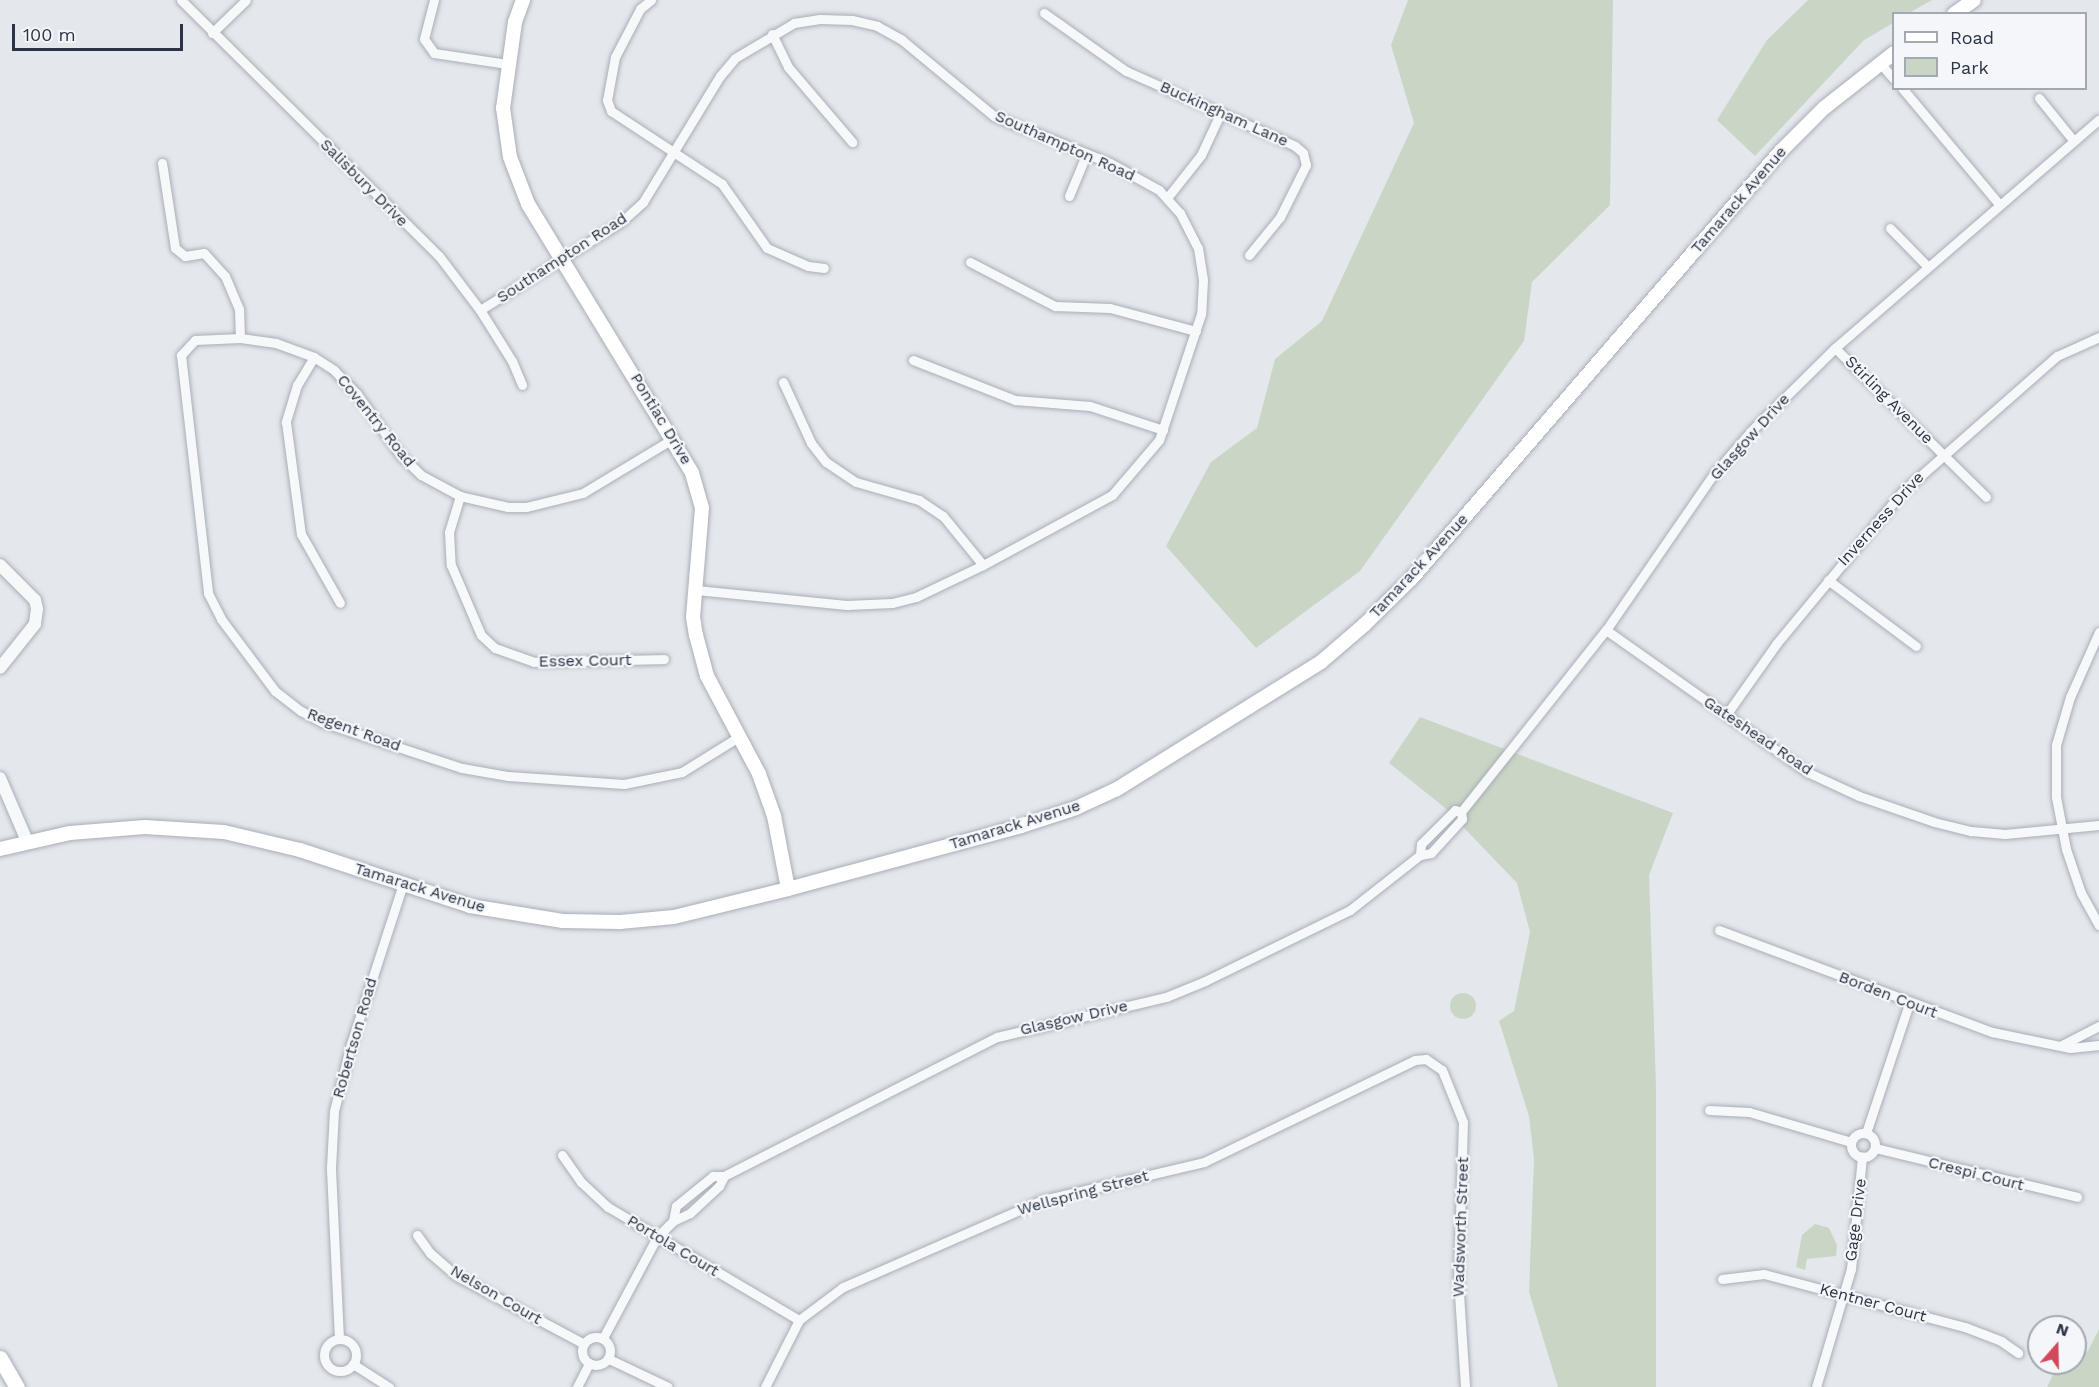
<!DOCTYPE html>
<style>
body{margin:0}
#map{position:relative;width:2099px;height:1387px;overflow:hidden;background:#e4e7ec;font-family:"Work Sans",sans-serif}
div>[style]{position:absolute}
[style*='--x']{left:calc(var(--x)*1px);top:calc(var(--y)*1px);width:calc(var(--w)*1px);rotate:calc(var(--a)*1deg)}
.green>*{inset:0;background:#c9d6c5}
.round{border-radius:50%}
.roads{filter:drop-shadow(0 0 2px #a9aeb7) drop-shadow(0 0 2px #a9aeb7)}
.minor>*{height:9px;margin:-4.5px;padding:0 4.5px;transform-origin:4.5px;border-radius:4.5px;background:#f7f8fa}
.minor>.ring{margin:-4.5px;padding:0;box-sizing:content-box;background:none;border:9px solid #f7f8fa;border-radius:50%}
.tertiary>*{height:12px;margin:-6px;padding:0 6px;transform-origin:6px;border-radius:6px;background:#f7f8fa}
.secondary>*{height:14px;margin:-7px;padding:0 7px;transform-origin:7px;border-radius:7px;background:#fff}
.primary>*{height:15px;margin:-7.5px;padding:0 7.5px;transform-origin:7.5px;border-radius:7.5px;background:#fff}
span{translate:-50% -50%;white-space:nowrap;text-align:center;line-height:1.15;-webkit-text-stroke:4.5px #f4f6f9;paint-order:stroke}
.street-label{font-size:16px;color:#2b3445}
.legend{position:absolute;left:1892px;top:12px;width:195px;height:78px;box-sizing:border-box;background:#f4f6f9;border:2px solid #a4a8b1;margin:0;padding:8px 10px;list-style:none;font-size:18px;color:#2b3445}
.legend li{display:flex;align-items:center;gap:12px;height:30px}
.legend b{width:30px;border:2px solid #a4a8b1}
.north{position:absolute;left:2027px;top:1315px;width:60px;height:60px;box-sizing:border-box;background:#f4f6f9;border:2px solid #a4a8b1;border-radius:50%;rotate:20deg;font-size:16px;font-weight:700;line-height:24px;text-align:center;color:#2b3445}
.north::after{content:'';display:block;margin:auto;width:21px;height:27px;background:#d1495b;clip-path:polygon(50% 0,100% 100%,50% 72%,0 100%)}
.scale{position:absolute;left:12px;top:24px;width:171px;height:27px;box-sizing:border-box;border:3px solid #2b3445;border-top:0;padding-left:8px;font-size:18px;line-height:21px;white-space:nowrap;color:#2b3445;-webkit-text-stroke:4px #f4f6f9;paint-order:stroke}
</style>
<div id="map">
<div class="green">
<div style="clip-path:polygon(1408px 0,1613px 0,1610px 205px,1532px 282px,1524px 341px,1360px 571px,1256px 648px,1166px 546px,1211px 462px,1257px 428px,1275px 359px,1322px 321px,1414px 123px,1391px 45px)"></div>
<div style="clip-path:polygon(1808px 0,1932px 0,1909px 13px,1894px 14px,1893px 23px,1864px 40px,1755px 156px,1717px 120px,1767px 40px)"></div>
<div style="clip-path:polygon(1420px 717px,1673px 813px,1649px 875px,1656px 1087px,1656px 1387px,1558px 1387px,1529px 1292px,1534px 1159px,1529px 1116px,1499px 1021px,1514px 1011px,1530px 932px,1517px 883px,1444px 807px,1389px 763px)"></div>
<div class="round" style="left:1450px;top:993px;width:26px;height:26px"></div>
<div style="clip-path:polygon(1815px 1224px,1829px 1228px,1837px 1245px,1836px 1256px,1807px 1259px,1805px 1270px,1796px 1267px,1802px 1235px)"></div>
<div style="clip-path:polygon(2099px 1329px,2099px 1387px,2047px 1387px,2056px 1369px,2075px 1363px,2075px 1358px,2088px 1351px)"></div>
</div>
<div class="roads">
<div class="minor">
<div style="--x:181;--y:0;--w:363;--a:44.8"></div>
<div style="--x:439;--y:256;--w:68;--a:52.8"></div>
<div style="--x:480;--y:310;--w:60;--a:57.9"></div>
<div style="--x:512;--y:361;--w:26;--a:67"></div>
<div style="--x:434;--y:0;--w:40;--a:104.4"></div>
<div style="--x:424;--y:39;--w:17;--a:54"></div>
<div style="--x:434;--y:53;--w:74;--a:8.6"></div>
<div style="--x:651;--y:0;--w:14;--a:141"></div>
<div style="--x:640;--y:9;--w:54;--a:117.5"></div>
<div style="--x:615;--y:57;--w:44;--a:100.5"></div>
<div style="--x:607;--y:100;--w:12;--a:70"></div>
<div style="--x:611;--y:111;--w:133;--a:33.3"></div>
<div style="--x:722;--y:184;--w:78;--a:54.9"></div>
<div style="--x:767;--y:248;--w:45;--a:23.7"></div>
<div style="--x:808;--y:266;--w:16;--a:7"></div>
<div style="--x:1044;--y:13;--w:100;--a:35.3"></div>
<div style="--x:1126;--y:71;--w:185;--a:23.9"></div>
<div style="--x:1295;--y:146;--w:11;--a:41"></div>
<div style="--x:1303;--y:153;--w:12;--a:76"></div>
<div style="--x:1306;--y:165;--w:58;--a:116.6"></div>
<div style="--x:1280;--y:217;--w:49;--a:129.2"></div>
<div style="--x:212;--y:33;--w:47;--a:-44.1"></div>
<div style="--x:772;--y:34;--w:37;--a:64"></div>
<div style="--x:788;--y:67;--w:99;--a:49.5"></div>
<div style="--x:1879;--y:62;--w:23;--a:49"></div>
<div style="--x:1902;--y:88;--w:150;--a:50.1"></div>
<div style="--x:2039;--y:98;--w:54;--a:51"></div>
<div style="--x:162;--y:163;--w:86;--a:81.3"></div>
<div style="--x:175;--y:248;--w:13;--a:39"></div>
<div style="--x:185;--y:256;--w:19;--a:-9"></div>
<div style="--x:204;--y:253;--w:31;--a:48"></div>
<div style="--x:225;--y:276;--w:36;--a:67"></div>
<div style="--x:239;--y:309;--w:29;--a:88"></div>
<div style="--x:1069;--y:196;--w:44;--a:-67.5"></div>
<div style="--x:1167;--y:198;--w:55;--a:-51.7"></div>
<div style="--x:1201;--y:155;--w:47;--a:-65.1"></div>
<div style="--x:1890;--y:228;--w:53;--a:45.8"></div>
<div style="--x:970;--y:262;--w:96;--a:27.4"></div>
<div style="--x:1055;--y:306;--w:55;--a:2.1"></div>
<div style="--x:1110;--y:308;--w:89;--a:15"></div>
<div style="--x:480;--y:310;--w:166;--a:-32"></div>
<div style="--x:621;--y:222;--w:30;--a:-42"></div>
<div style="--x:643;--y:202;--w:148;--a:-58.6"></div>
<div style="--x:720;--y:76;--w:23;--a:-50"></div>
<div style="--x:735;--y:58;--w:69;--a:-30.7"></div>
<div style="--x:794;--y:23;--w:26;--a:-9"></div>
<div style="--x:820;--y:19;--w:32;--a:2"></div>
<div style="--x:852;--y:20;--w:26;--a:13"></div>
<div style="--x:877;--y:26;--w:29;--a:29"></div>
<div style="--x:902;--y:40;--w:119;--a:39.6"></div>
<div style="--x:994;--y:116;--w:125;--a:22.1"></div>
<div style="--x:1110;--y:163;--w:56;--a:28.9"></div>
<div style="--x:1159;--y:190;--w:31;--a:48"></div>
<div style="--x:1180;--y:213;--w:39;--a:63"></div>
<div style="--x:1198;--y:248;--w:32;--a:81"></div>
<div style="--x:1203;--y:280;--w:34;--a:93"></div>
<div style="--x:1201;--y:314;--w:133;--a:108.4"></div>
<div style="--x:1159;--y:440;--w:72;--a:130.5"></div>
<div style="--x:1112;--y:495;--w:147;--a:151.5"></div>
<div style="--x:983;--y:565;--w:74;--a:154.5"></div>
<div style="--x:916;--y:597;--w:25;--a:166"></div>
<div style="--x:892;--y:603;--w:45;--a:177.5"></div>
<div style="--x:847;--y:605;--w:152;--a:-174.3"></div>
<div style="--x:1835;--y:348;--w:212;--a:44.6"></div>
<div style="--x:314;--y:357;--w:33;--a:121"></div>
<div style="--x:297;--y:385;--w:39;--a:107"></div>
<div style="--x:286;--y:422;--w:113;--a:82.4"></div>
<div style="--x:301;--y:534;--w:79;--a:60.5"></div>
<div style="--x:913;--y:360;--w:110;--a:21.4"></div>
<div style="--x:1015;--y:400;--w:75;--a:4.6"></div>
<div style="--x:1090;--y:406;--w:77;--a:18.2"></div>
<div style="--x:783;--y:382;--w:67;--a:65.3"></div>
<div style="--x:811;--y:443;--w:24;--a:52"></div>
<div style="--x:826;--y:462;--w:36;--a:34"></div>
<div style="--x:856;--y:482;--w:66;--a:15.9"></div>
<div style="--x:919;--y:500;--w:29;--a:34"></div>
<div style="--x:943;--y:516;--w:63;--a:50.8"></div>
<div style="--x:674;--y:438;--w:106;--a:148.9"></div>
<div style="--x:583;--y:493;--w:59;--a:166.2"></div>
<div style="--x:526;--y:507;--w:18;--a:180"></div>
<div style="--x:508;--y:507;--w:49;--a:-167.1"></div>
<div style="--x:460;--y:496;--w:44;--a:-151.7"></div>
<div style="--x:421;--y:475;--w:28;--a:-136"></div>
<div style="--x:401;--y:456;--w:76;--a:-125.4"></div>
<div style="--x:357;--y:394;--w:33;--a:-134"></div>
<div style="--x:334;--y:370;--w:24;--a:-147"></div>
<div style="--x:314;--y:357;--w:40;--a:-159.8"></div>
<div style="--x:276;--y:343;--w:36;--a:-172"></div>
<div style="--x:240;--y:338;--w:45;--a:177.5"></div>
<div style="--x:195;--y:340;--w:21;--a:133"></div>
<div style="--x:181;--y:355;--w:240;--a:83.5"></div>
<div style="--x:208;--y:593;--w:29;--a:63"></div>
<div style="--x:221;--y:619;--w:90;--a:53.1"></div>
<div style="--x:275;--y:691;--w:33;--a:38"></div>
<div style="--x:301;--y:711;--w:24;--a:28"></div>
<div style="--x:322;--y:722;--w:147;--a:18.2"></div>
<div style="--x:462;--y:768;--w:47;--a:9.9"></div>
<div style="--x:508;--y:776;--w:116;--a:3.9"></div>
<div style="--x:624;--y:784;--w:59;--a:-11.7"></div>
<div style="--x:682;--y:772;--w:68;--a:-31.8"></div>
<div style="--x:460;--y:496;--w:38;--a:107"></div>
<div style="--x:449;--y:532;--w:33;--a:87"></div>
<div style="--x:451;--y:565;--w:76;--a:66.8"></div>
<div style="--x:481;--y:635;--w:19;--a:43"></div>
<div style="--x:495;--y:648;--w:41;--a:19.7"></div>
<div style="--x:534;--y:662;--w:130;--a:-1.3"></div>
<div style="--x:1828;--y:580;--w:110;--a:36.9"></div>
<div style="--x:1606;--y:630;--w:246;--a:35.2"></div>
<div style="--x:1807;--y:772;--w:57;--a:24.8"></div>
<div style="--x:1859;--y:796;--w:79;--a:19.1"></div>
<div style="--x:1934;--y:822;--w:38;--a:14"></div>
<div style="--x:1971;--y:831;--w:34;--a:5"></div>
<div style="--x:2005;--y:834;--w:94;--a:-5.5"></div>
<div style="--x:2099;--y:632;--w:71;--a:114"></div>
<div style="--x:2070;--y:697;--w:50;--a:106.3"></div>
<div style="--x:2056;--y:745;--w:52;--a:90"></div>
<div style="--x:2056;--y:797;--w:53;--a:79.1"></div>
<div style="--x:2066;--y:849;--w:46;--a:71.2"></div>
<div style="--x:2081;--y:893;--w:37;--a:61"></div>
<div style="--x:1726;--y:715;--w:88;--a:-54.7"></div>
<div style="--x:1777;--y:643;--w:195;--a:-50.4"></div>
<div style="--x:1901;--y:493;--w:208;--a:-41.3"></div>
<div style="--x:2057;--y:356;--w:46;--a:-24.3"></div>
<div style="--x:1420;--y:855;--w:11;--a:-85"></div>
<div style="--x:1421;--y:844;--w:48;--a:-45"></div>
<div style="--x:1455;--y:810;--w:6;--a:18"></div>
<div style="--x:1719;--y:930;--w:291;--a:20.5"></div>
<div style="--x:1992;--y:1032;--w:80;--a:11.6"></div>
<div style="--x:2070;--y:1048;--w:29;--a:-6"></div>
<div style="--x:2062;--y:1045;--w:42;--a:-27.2"></div>
<div style="--x:1709;--y:1110;--w:40;--a:2.9"></div>
<div style="--x:1749;--y:1112;--w:106;--a:16.4"></div>
<div class="ring" style="left:1851px;top:1133px;width:15px;height:15px"></div>
<div style="--x:1866;--y:1133;--w:136;--a:-71.6"></div>
<div style="--x:1875;--y:1148;--w:208;--a:13.6"></div>
<div style="--x:562;--y:1155;--w:33;--a:55"></div>
<div style="--x:581;--y:1182;--w:37;--a:43"></div>
<div style="--x:608;--y:1207;--w:222;--a:30.6"></div>
<div style="--x:673;--y:1221;--w:19;--a:-25"></div>
<div style="--x:690;--y:1213;--w:40;--a:-43"></div>
<div style="--x:719;--y:1186;--w:11;--a:-63"></div>
<div style="--x:417;--y:1235;--w:22;--a:54"></div>
<div style="--x:430;--y:1253;--w:33;--a:41"></div>
<div style="--x:455;--y:1275;--w:146;--a:28.1"></div>
<div style="--x:1722;--y:1279;--w:42;--a:-6.8"></div>
<div style="--x:1764;--y:1274;--w:208;--a:14.8"></div>
<div style="--x:1965;--y:1327;--w:39;--a:21"></div>
<div style="--x:2001;--y:1341;--w:21;--a:35"></div>
<div class="ring" style="left:582px;top:1337px;width:19px;height:19px"></div>
<div style="--x:603;--y:1338;--w:115;--a:-61.9"></div>
<div style="--x:657;--y:1237;--w:23;--a:-45"></div>
<div style="--x:673;--y:1221;--w:15;--a:-79"></div>
<div style="--x:676;--y:1206;--w:48;--a:-39"></div>
<div style="--x:713;--y:1176;--w:11;--a:0"></div>
<div style="--x:724;--y:1176;--w:306;--a:-27"></div>
<div style="--x:997;--y:1037;--w:174;--a:-13.3"></div>
<div style="--x:1166;--y:997;--w:42;--a:-22.3"></div>
<div style="--x:1205;--y:981;--w:161;--a:-26.1"></div>
<div style="--x:1350;--y:910;--w:89;--a:-38.2"></div>
<div style="--x:1420;--y:855;--w:11;--a:-10"></div>
<div style="--x:1431;--y:853;--w:46;--a:-47.6"></div>
<div style="--x:1462;--y:819;--w:7;--a:-98"></div>
<div style="--x:1461;--y:812;--w:233;--a:-51.5"></div>
<div style="--x:1606;--y:630;--w:188;--a:-55.4"></div>
<div style="--x:1713;--y:475;--w:58;--a:-49.2"></div>
<div style="--x:1751;--y:431;--w:118;--a:-44.7"></div>
<div style="--x:1835;--y:348;--w:349;--a:-40.9"></div>
<div style="--x:339;--y:1339;--w:172;--a:-92.7"></div>
<div style="--x:331;--y:1167;--w:56;--a:-86.9"></div>
<div style="--x:334;--y:1111;--w:69;--a:-75.8"></div>
<div style="--x:351;--y:1044;--w:168;--a:-72"></div>
<div class="ring" style="left:324px;top:1339px;width:23px;height:23px"></div>
<div style="--x:609;--y:1359;--w:65;--a:25.4"></div>
<div style="--x:353;--y:1364;--w:43;--a:32.6"></div>
<div style="--x:577;--y:1387;--w:27;--a:-63"></div>
<div style="--x:765;--y:1387;--w:75;--a:-63.1"></div>
<div style="--x:799;--y:1320;--w:55;--a:-36.9"></div>
<div style="--x:843;--y:1287;--w:217;--a:-23.6"></div>
<div style="--x:1042;--y:1200;--w:166;--a:-13.2"></div>
<div style="--x:1204;--y:1162;--w:234;--a:-25.8"></div>
<div style="--x:1415;--y:1060;--w:11;--a:-5"></div>
<div style="--x:1426;--y:1059;--w:19;--a:35"></div>
<div style="--x:1442;--y:1070;--w:56;--a:68"></div>
<div style="--x:1463;--y:1122;--w:156;--a:91.8"></div>
<div style="--x:1458;--y:1278;--w:109;--a:86.3"></div>
<div style="--x:1816;--y:1387;--w:123;--a:-73.5"></div>
<div style="--x:1851;--y:1269;--w:113;--a:-84.4"></div>
</div>
<div class="tertiary">
<div style="--x:0;--y:565;--w:49;--a:45"></div>
<div style="--x:35;--y:600;--w:9;--a:77"></div>
<div style="--x:37;--y:609;--w:15;--a:98"></div>
<div style="--x:35;--y:624;--w:56;--a:128.5"></div>
<div style="--x:0;--y:778;--w:69;--a:66.8"></div>
</div>
<div class="secondary">
<div style="--x:523;--y:0;--w:23;--a:110"></div>
<div style="--x:515;--y:22;--w:87;--a:97.9"></div>
<div style="--x:503;--y:108;--w:49;--a:81.9"></div>
<div style="--x:510;--y:157;--w:50;--a:69"></div>
<div style="--x:528;--y:204;--w:315;--a:58.6"></div>
<div style="--x:692;--y:473;--w:36;--a:74"></div>
<div style="--x:702;--y:508;--w:109;--a:94.7"></div>
<div style="--x:693;--y:617;--w:18;--a:81"></div>
<div style="--x:696;--y:635;--w:42;--a:75"></div>
<div style="--x:707;--y:676;--w:111;--a:62"></div>
<div style="--x:759;--y:774;--w:45;--a:70.3"></div>
<div style="--x:774;--y:816;--w:74;--a:79.1"></div>
<div style="--x:1954;--y:14;--w:24;--a:-35"></div>
<div style="--x:0;--y:849;--w:72;--a:-12.9"></div>
<div style="--x:70;--y:833;--w:75;--a:-4.6"></div>
<div style="--x:145;--y:827;--w:79;--a:3.6"></div>
<div style="--x:224;--y:832;--w:78;--a:13.3"></div>
<div style="--x:300;--y:850;--w:179;--a:18.2"></div>
<div style="--x:470;--y:906;--w:94;--a:9.2"></div>
<div style="--x:563;--y:921;--w:57;--a:1"></div>
<div style="--x:620;--y:922;--w:54;--a:-5.3"></div>
<div style="--x:674;--y:917;--w:117;--a:-13.8"></div>
<div style="--x:788;--y:889;--w:241;--a:-15.1"></div>
<div style="--x:1021;--y:826;--w:58;--a:-18.1"></div>
<div style="--x:1076;--y:808;--w:45;--a:-24.9"></div>
<div style="--x:1117;--y:789;--w:240;--a:-31.9"></div>
<div style="--x:1321;--y:662;--w:57;--a:-40.7"></div>
<div style="--x:1364;--y:625;--w:67;--a:-44.4"></div>
<div style="--x:1412;--y:578;--w:563;--a:-49.18"></div>
<div style="--x:1780;--y:152;--w:62;--a:-45"></div>
<div style="--x:1824;--y:108;--w:89;--a:-38.2"></div>
</div>
<div class="primary">
<div style="--x:0;--y:1358;--w:34;--a:60"></div>
</div>
</div>
<div class="street-label">
<span style="left:1224px;top:114px;rotate:24deg">Buckingham Lane</span>
<span style="left:1065px;top:146px;rotate:24deg">Southampton Road</span>
<span style="left:364px;top:183px;rotate:45deg">Salisbury Drive</span>
<span style="left:1739px;top:200px;rotate:-49deg">Tamarack Avenue</span>
<span style="left:562px;top:258px;rotate:-33deg">Southampton Road</span>
<span style="left:1889px;top:400px;rotate:45deg">Stirling Avenue</span>
<span style="left:661px;top:419px;rotate:59deg">Pontiac Drive</span>
<span style="left:376px;top:421px;rotate:51deg">Coventry Road</span>
<span style="left:1750px;top:437px;rotate:-48deg">Glasgow Drive</span>
<span style="left:1881px;top:519px;rotate:-48deg">Inverness Drive</span>
<span style="left:1419px;top:566px;rotate:-47deg">Tamarack Avenue</span>
<span style="left:585px;top:661px;rotate:-1deg">Essex Court</span>
<span style="left:354px;top:730px;rotate:20deg">Regent Road</span>
<span style="left:1758px;top:736px;rotate:34deg">Gateshead Road</span>
<span style="left:1015px;top:825px;rotate:-17deg">Tamarack Avenue</span>
<span style="left:420px;top:888px;rotate:17deg">Tamarack Avenue</span>
<span style="left:1888px;top:995px;rotate:21deg">Borden Court</span>
<span style="left:1074px;top:1018px;rotate:-13deg">Glasgow Drive</span>
<span style="left:355px;top:1038px;rotate:-74deg">Robertson Road</span>
<span style="left:1976px;top:1174px;rotate:14deg">Crespi Court</span>
<span style="left:1083px;top:1193px;rotate:-15deg">Wellspring Street</span>
<span style="left:1856px;top:1220px;rotate:-83deg">Gage Drive</span>
<span style="left:1461px;top:1227px;rotate:-88deg">Wadsworth Street</span>
<span style="left:673px;top:1246px;rotate:31deg">Portola Court</span>
<span style="left:496px;top:1295px;rotate:30deg">Nelson Court</span>
<span style="left:1873px;top:1303px;rotate:15deg">Kentner Court</span>
</div>
<ul class="legend">
<li><b style="height:8px;background:#fff"></b>Road</li>
<li><b style="height:16px;background:#c9d6c5"></b>Park</li>
</ul>
<div class="north">N</div>
<div class="scale">100 m</div>
</div>
